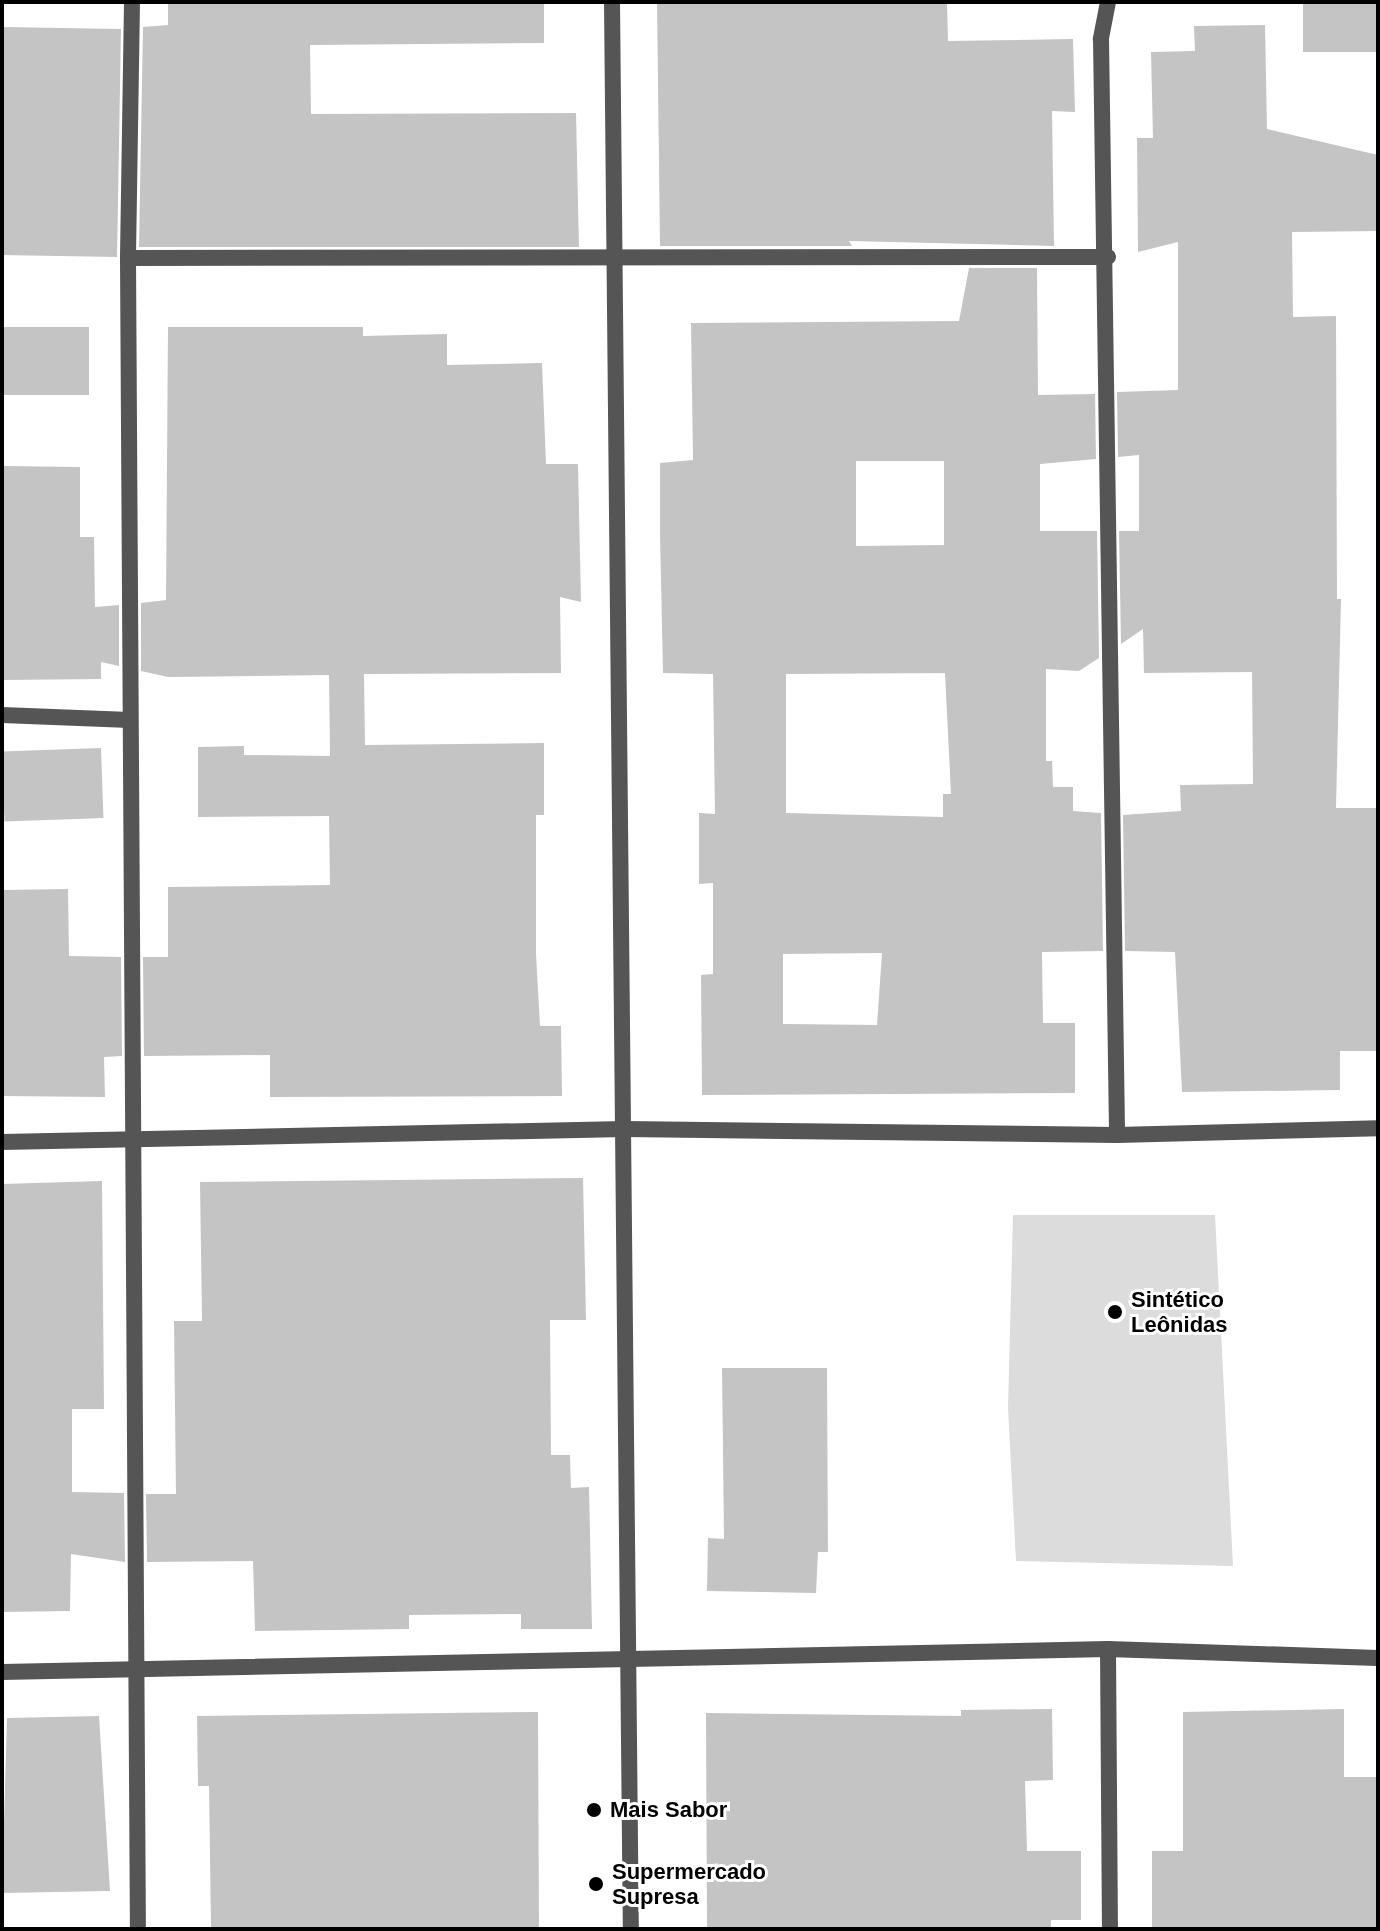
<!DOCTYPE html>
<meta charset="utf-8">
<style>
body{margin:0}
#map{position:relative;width:1380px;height:1931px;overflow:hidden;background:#fff;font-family:Helvetica,sans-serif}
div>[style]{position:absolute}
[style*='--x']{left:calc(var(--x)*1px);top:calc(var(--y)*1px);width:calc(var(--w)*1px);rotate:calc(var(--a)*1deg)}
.green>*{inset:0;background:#dcdcdc}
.building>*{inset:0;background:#c4c4c4;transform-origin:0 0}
.street>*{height:16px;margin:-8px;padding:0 8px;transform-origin:8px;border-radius:8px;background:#555}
.dots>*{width:22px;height:22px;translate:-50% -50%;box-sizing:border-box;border:4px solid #fff;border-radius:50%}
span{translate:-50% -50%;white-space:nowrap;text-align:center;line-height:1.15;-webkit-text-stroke:6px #fff;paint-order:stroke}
.poi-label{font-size:22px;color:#000;font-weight:700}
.left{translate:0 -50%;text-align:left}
.frame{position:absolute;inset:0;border:4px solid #000;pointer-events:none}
</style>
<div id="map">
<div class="green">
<div style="clip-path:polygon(1013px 1215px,1215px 1215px,1233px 1566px,1016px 1561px,1008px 1408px)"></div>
</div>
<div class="building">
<div style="clip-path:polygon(168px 2px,544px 2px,544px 43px,310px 45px,311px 114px,576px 113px,579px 247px,139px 247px,143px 27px,168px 25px)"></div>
<div style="clip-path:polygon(657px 2px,947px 2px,948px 41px,1073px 39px,1075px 112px,1052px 111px,1054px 246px,849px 241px,852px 246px,660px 246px)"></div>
<div style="left:1303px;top:2px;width:75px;height:50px"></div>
<div style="clip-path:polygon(1265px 25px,1267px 129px,1378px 155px,1378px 231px,1292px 232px,1293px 317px,1336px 316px,1337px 599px,1341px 599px,1336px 808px,1378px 808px,1378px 1051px,1340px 1051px,1340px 1090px,1182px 1092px,1175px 952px,1125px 951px,1123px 815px,1181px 811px,1180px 785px,1253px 784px,1252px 672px,1144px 673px,1143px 629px,1121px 644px,1119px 531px,1139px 531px,1139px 455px,1118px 457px,1117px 392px,1178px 390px,1178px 242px,1138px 252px,1137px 138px,1153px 138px,1151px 52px,1195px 51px,1194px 26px)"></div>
<div style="left:121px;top:29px;width:228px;height:119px;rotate:91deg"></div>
<div style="clip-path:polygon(evenodd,969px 268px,1037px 268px,1038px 395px,1095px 394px,1096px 459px,1040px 464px,1040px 531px,1097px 531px,1099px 658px,1079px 671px,1046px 669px,1046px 761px,1052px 761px,1053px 787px,1073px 787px,1073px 811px,1101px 813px,1103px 951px,1042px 952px,1043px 1023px,1075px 1023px,1075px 1093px,702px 1095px,701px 975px,713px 974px,713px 883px,699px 884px,699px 813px,715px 814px,713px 674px,663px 673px,660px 534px,660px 463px,693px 460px,691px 323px,959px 321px,969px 268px,856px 461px,944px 461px,944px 545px,856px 546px,856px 461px,969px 268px,945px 673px,951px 794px,943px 794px,943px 817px,786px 813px,786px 674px,945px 673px,969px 268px,882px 953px,877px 1025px,783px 1024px,783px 954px,882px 953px)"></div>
<div style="left:2px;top:327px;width:87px;height:68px"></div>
<div style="clip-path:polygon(168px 327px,363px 327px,363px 336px,447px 334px,447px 365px,542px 363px,546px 464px,578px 464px,581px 602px,560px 597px,561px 673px,364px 674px,365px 745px,544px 743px,544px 815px,536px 815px,536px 954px,540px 1026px,561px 1026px,562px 1096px,270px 1097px,270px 1055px,144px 1056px,143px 957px,168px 957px,168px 887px,330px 885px,329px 816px,198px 817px,198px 747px,244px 746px,244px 755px,330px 756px,329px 675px,168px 677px,141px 671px,141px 603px,166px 600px)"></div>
<div style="clip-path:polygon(2px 466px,80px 467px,80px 537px,94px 537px,95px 607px,119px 605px,119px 666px,101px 662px,101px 679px,2px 680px)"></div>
<div style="left:101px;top:748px;width:70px;height:99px;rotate:88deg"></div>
<div style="clip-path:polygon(68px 889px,69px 956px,121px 957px,122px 1056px,104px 1057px,105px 1097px,2px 1096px,2px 890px)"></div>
<div style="clip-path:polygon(583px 1178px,586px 1320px,550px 1320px,551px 1455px,570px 1455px,571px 1488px,589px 1487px,592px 1629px,521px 1629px,521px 1614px,409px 1615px,409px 1629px,255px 1631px,253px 1561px,147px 1562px,146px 1494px,176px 1494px,174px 1321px,202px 1321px,200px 1182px)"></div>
<div style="clip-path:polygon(102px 1181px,104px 1409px,72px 1409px,72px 1492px,124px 1493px,125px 1562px,71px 1554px,70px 1611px,2px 1612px,2px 1184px)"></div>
<div style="clip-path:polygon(722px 1368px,827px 1368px,828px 1552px,818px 1552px,816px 1593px,707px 1591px,708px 1538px,724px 1539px)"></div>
<div style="clip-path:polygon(1052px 1709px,1053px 1780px,1025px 1781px,1027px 1851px,1081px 1851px,1081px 1920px,1051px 1920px,1051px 1929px,707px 1929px,706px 1713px,961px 1716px,961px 1710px)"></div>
<div style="clip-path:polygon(1344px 1709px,1344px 1777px,1378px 1777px,1378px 1929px,1152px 1929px,1152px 1851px,1183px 1851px,1183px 1712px)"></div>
<div style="clip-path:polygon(538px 1712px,539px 1929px,211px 1929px,209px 1786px,198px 1786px,197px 1716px)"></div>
<div style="clip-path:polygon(99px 1716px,110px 1891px,2px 1893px,7px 1718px)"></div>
</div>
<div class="street">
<div style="--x:132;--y:2;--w:256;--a:90.9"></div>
<div style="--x:128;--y:258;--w:1671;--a:89.66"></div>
<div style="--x:612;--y:2;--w:1927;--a:89.44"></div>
<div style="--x:1108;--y:2;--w:38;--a:101"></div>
<div style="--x:1101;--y:39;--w:1096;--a:89.16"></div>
<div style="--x:128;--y:258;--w:980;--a:-0.06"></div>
<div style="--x:2;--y:715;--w:128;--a:2.2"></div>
<div style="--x:2;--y:1142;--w:623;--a:-1.2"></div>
<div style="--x:625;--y:1129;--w:492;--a:0.7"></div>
<div style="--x:1117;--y:1135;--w:261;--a:-1.5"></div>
<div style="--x:1108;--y:1649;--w:280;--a:89.6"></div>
<div style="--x:2;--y:1672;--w:1106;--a:-1.19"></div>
<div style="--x:1108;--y:1649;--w:270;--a:1.9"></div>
</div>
<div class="dots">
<div style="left:1115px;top:1312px;background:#000"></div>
<div style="left:594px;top:1810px;background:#000"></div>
<div style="left:596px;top:1884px;background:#000"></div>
</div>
<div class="poi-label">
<span class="left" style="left:1131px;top:1312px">Sintético<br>Leônidas</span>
<span class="left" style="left:610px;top:1810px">Mais Sabor</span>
<span class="left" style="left:612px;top:1884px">Supermercado<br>Supresa</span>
</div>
<div class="frame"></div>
</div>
